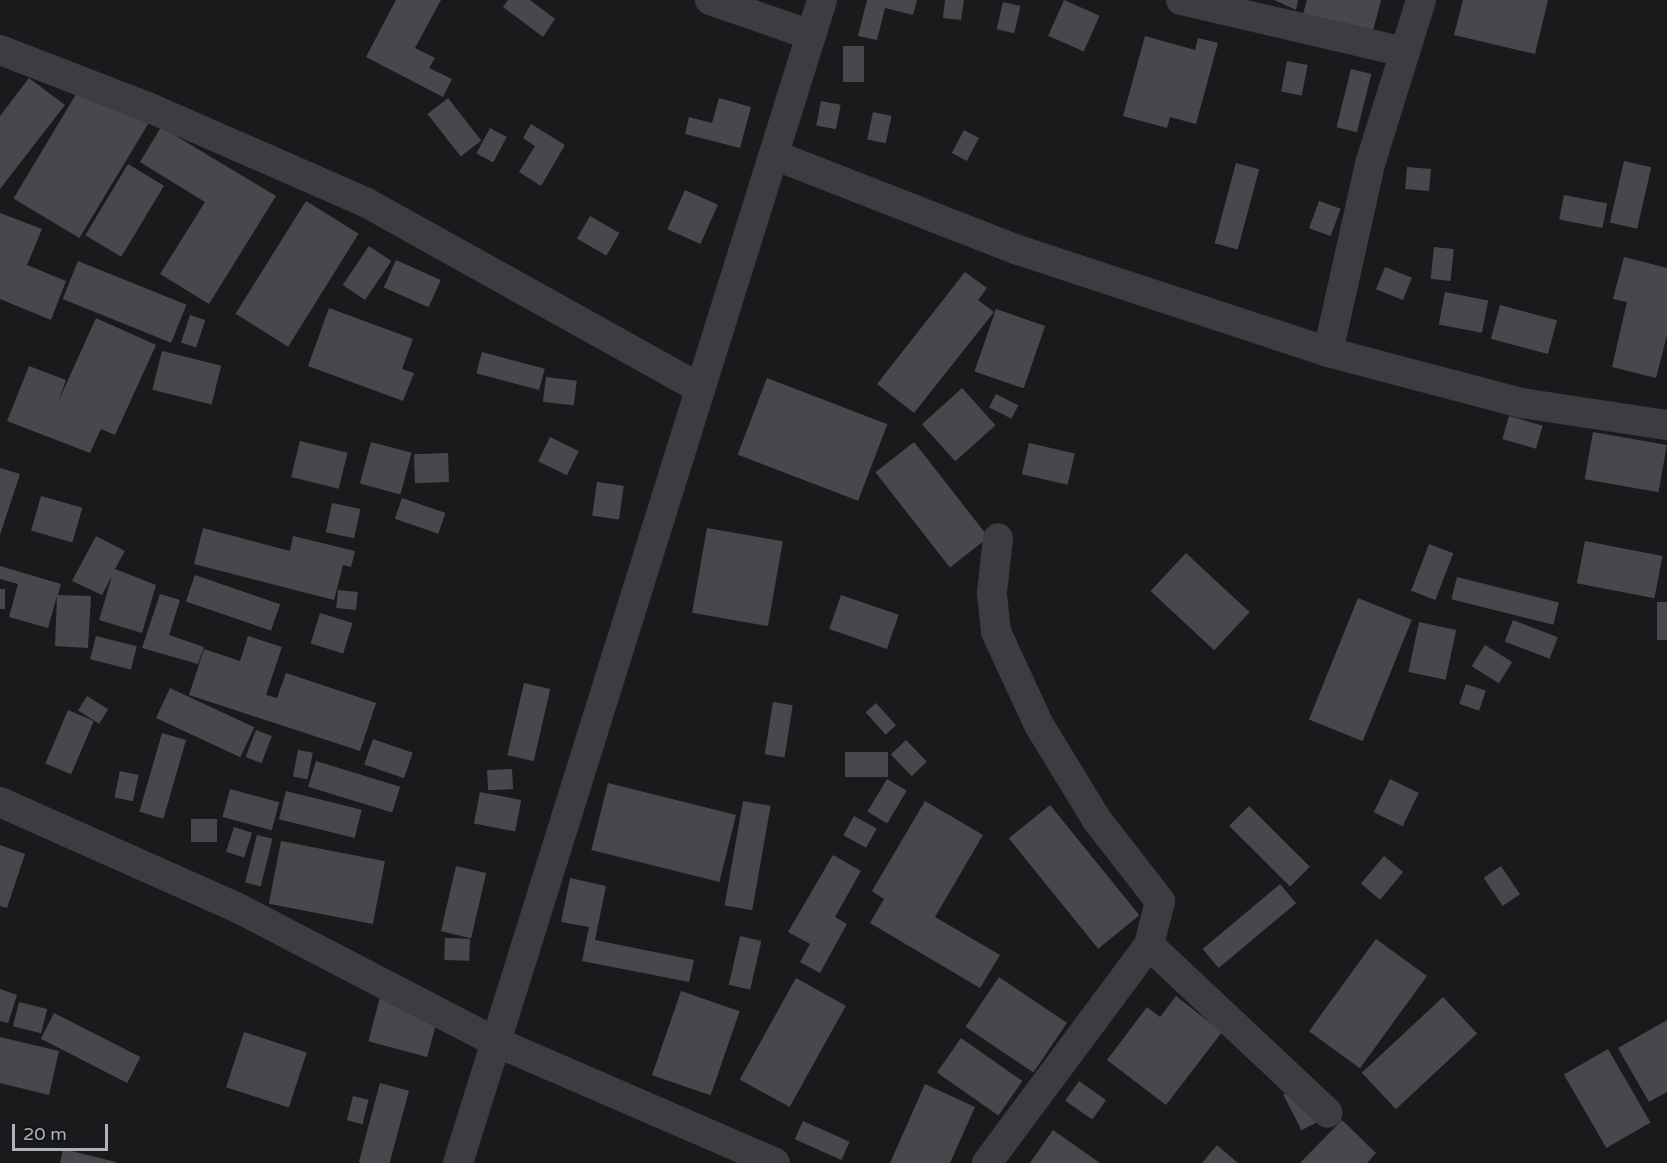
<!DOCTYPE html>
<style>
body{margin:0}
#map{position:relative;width:1667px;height:1163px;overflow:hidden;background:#1a1a1c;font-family:"Varela Round",sans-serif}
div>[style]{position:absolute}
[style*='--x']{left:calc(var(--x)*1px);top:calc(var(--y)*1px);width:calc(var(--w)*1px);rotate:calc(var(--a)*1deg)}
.building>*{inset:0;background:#47484c;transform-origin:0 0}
.street>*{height:30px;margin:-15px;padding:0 15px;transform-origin:15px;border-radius:15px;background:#3b3d41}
span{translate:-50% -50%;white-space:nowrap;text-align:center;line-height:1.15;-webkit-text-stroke:4.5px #151517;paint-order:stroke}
.scale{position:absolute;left:12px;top:1124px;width:96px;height:27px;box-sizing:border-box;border:3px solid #adb3bb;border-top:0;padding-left:8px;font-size:18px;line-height:21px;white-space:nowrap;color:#adb3bb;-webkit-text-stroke:4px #151517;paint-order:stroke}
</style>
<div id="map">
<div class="building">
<div style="clip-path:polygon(396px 0,441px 0,415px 48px,435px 58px,429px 68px,452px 79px,443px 97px,366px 57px)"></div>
<div style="clip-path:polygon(508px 0,530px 0,555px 19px,543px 37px,503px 7px)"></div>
<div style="clip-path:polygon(867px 0,917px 0,913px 15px,885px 8px,877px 40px,858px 36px)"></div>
<div style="clip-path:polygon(945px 0,964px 0,961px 20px,943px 18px)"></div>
<div style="left:1064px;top:0;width:39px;height:39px;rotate:24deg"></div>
<div style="clip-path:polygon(1274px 0,1298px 0,1296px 10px)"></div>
<div style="clip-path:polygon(1307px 0,1381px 0,1373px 31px,1303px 14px)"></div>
<div style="clip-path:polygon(1463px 0,1548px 0,1535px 54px,1454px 35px)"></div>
<div style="left:1003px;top:2px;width:18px;height:28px;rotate:13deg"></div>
<div style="clip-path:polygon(1145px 36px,1195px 50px,1198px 38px,1218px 43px,1196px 124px,1170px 117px,1167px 128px,1123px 116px)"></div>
<div style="left:843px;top:46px;width:21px;height:36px"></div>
<div style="left:1287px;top:61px;width:21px;height:31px;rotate:11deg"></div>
<div style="left:1351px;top:69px;width:21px;height:60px;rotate:14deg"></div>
<div style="clip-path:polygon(29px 78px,65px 105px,0 189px,0 116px)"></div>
<div style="left:84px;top:81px;width:77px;height:137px;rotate:31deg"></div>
<div style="left:448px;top:98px;width:54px;height:26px;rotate:52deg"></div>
<div style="clip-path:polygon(719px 98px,751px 107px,740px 148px,685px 134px,689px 117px,712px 123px)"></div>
<div style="left:821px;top:101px;width:20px;height:25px;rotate:11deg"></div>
<div style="left:873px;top:112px;width:19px;height:28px;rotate:12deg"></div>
<div style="clip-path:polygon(531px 124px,565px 145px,541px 186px,519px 172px,535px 146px,523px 138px)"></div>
<div style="clip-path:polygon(161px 127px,276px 196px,209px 304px,160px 274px,205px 202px,140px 162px)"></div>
<div style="left:490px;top:128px;width:19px;height:29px;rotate:28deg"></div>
<div style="left:964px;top:130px;width:17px;height:26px;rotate:28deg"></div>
<div style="left:1624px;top:161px;width:28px;height:63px;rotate:13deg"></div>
<div style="left:1236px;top:163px;width:24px;height:83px;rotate:15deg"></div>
<div style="left:128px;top:164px;width:42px;height:83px;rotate:31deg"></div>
<div style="left:1407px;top:167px;width:24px;height:22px;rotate:5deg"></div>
<div style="left:685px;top:190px;width:36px;height:43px;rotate:24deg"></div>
<div style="left:1564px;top:195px;width:44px;height:25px;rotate:11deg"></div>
<div style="left:306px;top:201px;width:62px;height:133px;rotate:32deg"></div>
<div style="left:1319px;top:201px;width:23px;height:29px;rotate:20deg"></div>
<div style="clip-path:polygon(0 213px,42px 229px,27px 265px,66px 281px,51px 320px,0 299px)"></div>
<div style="left:590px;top:216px;width:34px;height:26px;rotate:30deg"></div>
<div style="left:369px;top:246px;width:27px;height:47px;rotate:34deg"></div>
<div style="left:1434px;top:247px;width:20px;height:32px;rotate:6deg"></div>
<div style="clip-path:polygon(1624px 257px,1667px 268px,1667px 335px,1656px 378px,1612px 367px,1627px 302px,1613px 299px)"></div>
<div style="left:396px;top:260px;width:49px;height:30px;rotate:24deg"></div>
<div style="left:78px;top:261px;width:117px;height:41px;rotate:22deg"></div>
<div style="left:1385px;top:267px;width:29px;height:24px;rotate:22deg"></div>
<div style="clip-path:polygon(965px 272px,987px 288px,978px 300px,994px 312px,914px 413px,877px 384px)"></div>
<div style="left:1445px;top:292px;width:44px;height:33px;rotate:11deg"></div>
<div style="left:1500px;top:305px;width:59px;height:35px;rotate:15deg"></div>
<div style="clip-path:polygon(329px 308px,413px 339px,402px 369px,414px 373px,403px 401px,308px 366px)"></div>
<div style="left:996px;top:309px;width:52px;height:66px;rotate:19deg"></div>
<div style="left:190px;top:315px;width:16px;height:29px;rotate:18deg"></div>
<div style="clip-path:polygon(96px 318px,156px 345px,115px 435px,101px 429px,90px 453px,7px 421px,29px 366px,66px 380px,58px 402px)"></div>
<div style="left:162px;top:351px;width:61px;height:40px;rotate:14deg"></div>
<div style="left:482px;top:352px;width:65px;height:22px;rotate:15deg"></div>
<div style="left:546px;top:377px;width:31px;height:25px;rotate:7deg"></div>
<div style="left:767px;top:378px;width:129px;height:82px;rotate:21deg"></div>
<div style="left:962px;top:388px;width:50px;height:54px;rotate:48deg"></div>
<div style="left:996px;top:394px;width:25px;height:15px;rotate:27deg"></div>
<div style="left:1509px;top:416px;width:35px;height:24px;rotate:16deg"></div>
<div style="left:1593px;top:432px;width:75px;height:48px;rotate:10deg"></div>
<div style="left:550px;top:437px;width:32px;height:27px;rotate:26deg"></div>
<div style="left:300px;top:441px;width:49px;height:37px;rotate:14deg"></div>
<div style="left:371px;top:442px;width:42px;height:43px;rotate:15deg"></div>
<div style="left:914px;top:442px;width:121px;height:49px;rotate:52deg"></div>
<div style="left:1029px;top:443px;width:47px;height:32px;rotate:13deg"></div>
<div style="left:448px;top:453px;width:29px;height:34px;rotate:88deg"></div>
<div style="clip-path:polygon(0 468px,20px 474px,0 535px)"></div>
<div style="left:597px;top:482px;width:27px;height:34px;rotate:8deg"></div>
<div style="left:41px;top:496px;width:43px;height:36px;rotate:16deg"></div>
<div style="left:402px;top:498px;width:46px;height:22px;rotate:19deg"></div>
<div style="left:332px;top:503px;width:29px;height:30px;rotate:12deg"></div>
<div style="clip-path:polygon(203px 528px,290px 551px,293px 536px,355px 551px,351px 567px,343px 565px,334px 600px,194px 564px)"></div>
<div style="left:707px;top:528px;width:77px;height:86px;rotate:10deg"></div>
<div style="clip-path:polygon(96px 536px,125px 551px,115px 569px,156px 585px,142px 633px,99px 620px,112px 576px,102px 595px,72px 581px)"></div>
<div style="left:1585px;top:541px;width:79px;height:43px;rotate:11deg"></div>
<div style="left:1429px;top:544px;width:26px;height:50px;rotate:21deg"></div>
<div style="left:1186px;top:553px;width:87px;height:52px;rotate:43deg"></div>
<div style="clip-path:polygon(0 566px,61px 584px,58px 595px,91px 596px,88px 648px,55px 646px,57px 596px,48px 628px,9px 617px,18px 584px,0 579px)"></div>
<div style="left:195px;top:575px;width:90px;height:28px;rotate:19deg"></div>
<div style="left:1457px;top:577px;width:105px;height:23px;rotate:14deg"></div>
<div style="left:5px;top:589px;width:20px;height:5px;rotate:90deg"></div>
<div style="left:338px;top:590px;width:20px;height:18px;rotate:6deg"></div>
<div style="clip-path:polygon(160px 594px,180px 600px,169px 635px,204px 647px,198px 664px,142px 648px)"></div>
<div style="left:841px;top:595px;width:61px;height:36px;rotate:19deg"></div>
<div style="left:1358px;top:598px;width:58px;height:131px;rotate:22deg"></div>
<div style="left:1657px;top:602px;width:10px;height:38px"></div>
<div style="left:320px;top:613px;width:34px;height:32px;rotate:17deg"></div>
<div style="left:1513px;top:620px;width:48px;height:23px;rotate:21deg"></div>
<div style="left:1419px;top:622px;width:38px;height:51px;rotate:12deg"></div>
<div style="left:96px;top:636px;width:42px;height:24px;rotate:14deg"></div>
<div style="clip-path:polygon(248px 636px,282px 647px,266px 695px,277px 698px,286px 673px,376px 703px,360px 751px,189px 695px,204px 649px,240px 661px)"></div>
<div style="left:1485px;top:645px;width:32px;height:25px;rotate:32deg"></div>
<div style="left:524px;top:683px;width:27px;height:74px;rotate:13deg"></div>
<div style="left:1466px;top:684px;width:21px;height:21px;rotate:19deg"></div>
<div style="left:170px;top:688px;width:93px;height:33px;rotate:25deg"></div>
<div style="left:87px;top:696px;width:25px;height:17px;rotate:32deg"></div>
<div style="left:773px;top:702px;width:20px;height:53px;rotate:9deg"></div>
<div style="left:876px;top:703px;width:30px;height:14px;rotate:48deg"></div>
<div style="left:68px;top:710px;width:28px;height:58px;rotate:23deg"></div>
<div style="left:256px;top:730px;width:17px;height:29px;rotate:21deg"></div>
<div style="left:162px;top:733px;width:25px;height:82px;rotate:16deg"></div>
<div style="left:373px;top:739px;width:42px;height:27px;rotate:19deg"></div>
<div style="left:906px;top:740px;width:30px;height:21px;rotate:46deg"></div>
<div style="left:298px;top:750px;width:15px;height:27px;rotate:11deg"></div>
<div style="left:845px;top:752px;width:43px;height:25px"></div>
<div style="left:316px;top:761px;width:88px;height:27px;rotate:17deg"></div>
<div style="left:512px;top:769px;width:20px;height:25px;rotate:87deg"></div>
<div style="left:120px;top:771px;width:19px;height:27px;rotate:12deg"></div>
<div style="left:887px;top:779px;width:23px;height:38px;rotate:31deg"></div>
<div style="left:1390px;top:779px;width:32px;height:37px;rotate:26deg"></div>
<div style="left:608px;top:783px;width:132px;height:69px;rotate:14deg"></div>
<div style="left:230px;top:789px;width:51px;height:29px;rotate:15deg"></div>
<div style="left:286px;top:791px;width:78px;height:29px;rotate:14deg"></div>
<div style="left:480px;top:792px;width:42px;height:32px;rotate:11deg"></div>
<div style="left:743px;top:801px;width:28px;height:106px;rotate:10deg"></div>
<div style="clip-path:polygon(925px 801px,983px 835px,935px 917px,1000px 955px,980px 988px,870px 923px,884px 899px,872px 891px)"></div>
<div style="left:1050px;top:805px;width:142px;height:53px;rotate:51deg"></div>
<div style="left:1249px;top:806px;width:86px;height:28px;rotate:45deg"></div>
<div style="left:854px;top:816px;width:26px;height:22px;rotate:29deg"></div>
<div style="left:217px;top:819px;width:23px;height:26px;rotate:90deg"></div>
<div style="left:234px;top:827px;width:19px;height:26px;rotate:18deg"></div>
<div style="left:257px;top:835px;width:16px;height:49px;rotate:14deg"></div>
<div style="left:281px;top:841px;width:106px;height:64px;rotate:11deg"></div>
<div style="clip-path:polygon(0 845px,25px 854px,7px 908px,0 906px)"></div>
<div style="clip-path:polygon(833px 855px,861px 871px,835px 917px,847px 924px,820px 973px,800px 962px,810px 944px,788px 932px)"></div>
<div style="left:1384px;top:856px;width:25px;height:36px;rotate:40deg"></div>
<div style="left:456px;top:866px;width:31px;height:67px;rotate:13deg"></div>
<div style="left:1501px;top:866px;width:34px;height:21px;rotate:56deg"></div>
<div style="clip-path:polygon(570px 878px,606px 886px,595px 940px,694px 960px,689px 982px,582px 961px,589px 927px,561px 922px)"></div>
<div style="left:1280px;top:884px;width:25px;height:101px;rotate:50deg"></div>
<div style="left:740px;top:936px;width:22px;height:50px;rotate:13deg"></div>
<div style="left:445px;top:938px;width:25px;height:22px;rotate:2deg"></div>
<div style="left:1376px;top:939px;width:63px;height:114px;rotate:36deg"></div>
<div style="left:999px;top:977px;width:82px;height:60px;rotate:34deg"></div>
<div style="left:796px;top:978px;width:57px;height:116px;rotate:29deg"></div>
<div style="clip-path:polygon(0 989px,17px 995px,8px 1023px,0 1021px)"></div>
<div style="left:382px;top:990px;width:61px;height:53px;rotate:15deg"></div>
<div style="left:681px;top:991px;width:62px;height:89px;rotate:19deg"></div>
<div style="clip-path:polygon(1176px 996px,1222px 1032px,1166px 1105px,1107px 1060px,1147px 1007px,1160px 1017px)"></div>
<div style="left:1443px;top:997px;width:50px;height:111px;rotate:47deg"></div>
<div style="left:19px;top:1002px;width:29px;height:25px;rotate:14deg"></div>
<div style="left:54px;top:1013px;width:97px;height:29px;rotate:27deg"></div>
<div style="clip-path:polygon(1667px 1020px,1667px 1092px,1649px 1102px,1618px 1048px)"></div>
<div style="left:244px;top:1032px;width:66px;height:58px;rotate:18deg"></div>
<div style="clip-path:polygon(0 1037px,59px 1051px,49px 1095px,0 1083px)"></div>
<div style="left:961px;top:1038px;width:75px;height:42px;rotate:35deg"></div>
<div style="left:1608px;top:1049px;width:85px;height:51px;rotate:60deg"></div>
<div style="left:1079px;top:1081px;width:33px;height:24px;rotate:35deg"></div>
<div style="left:1310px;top:1081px;width:40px;height:30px;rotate:63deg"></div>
<div style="left:380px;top:1083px;width:30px;height:82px;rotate:15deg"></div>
<div style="clip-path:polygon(925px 1084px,975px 1107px,950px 1163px,890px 1163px)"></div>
<div style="left:353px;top:1096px;width:16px;height:25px;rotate:14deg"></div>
<div style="clip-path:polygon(1342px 1120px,1376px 1153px,1367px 1163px,1300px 1163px)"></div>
<div style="left:803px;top:1121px;width:51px;height:20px;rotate:24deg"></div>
<div style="clip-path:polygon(1053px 1130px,1100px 1163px,1030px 1163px)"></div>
<div style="clip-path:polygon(1217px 1145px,1238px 1163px,1202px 1163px)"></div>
<div style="clip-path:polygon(63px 1149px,116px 1162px,116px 1163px,60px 1163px)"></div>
</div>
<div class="street">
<div style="--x:710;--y:0;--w:107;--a:19.1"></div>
<div style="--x:1181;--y:0;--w:230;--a:13.1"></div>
<div style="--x:0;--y:50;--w:161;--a:21.1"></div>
<div style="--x:150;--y:108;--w:237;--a:23.6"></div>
<div style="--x:367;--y:203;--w:379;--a:29.1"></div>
<div style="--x:774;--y:155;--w:259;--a:21.3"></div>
<div style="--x:1015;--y:249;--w:330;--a:18.2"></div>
<div style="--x:1328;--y:352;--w:200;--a:14.8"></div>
<div style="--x:1521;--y:403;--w:148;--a:8.6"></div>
<div style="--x:1328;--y:352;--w:193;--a:-77.4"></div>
<div style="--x:1370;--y:164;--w:172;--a:-72.7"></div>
<div style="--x:0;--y:802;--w:263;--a:24"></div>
<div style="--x:240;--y:909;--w:288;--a:27.5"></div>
<div style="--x:496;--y:1042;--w:304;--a:23.4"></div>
<div style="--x:1149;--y:945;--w:245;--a:43.2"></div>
<div style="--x:458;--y:1163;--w:1219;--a:-72.62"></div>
<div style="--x:987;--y:1163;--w:272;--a:-53.4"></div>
<div style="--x:1149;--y:945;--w:45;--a:-76"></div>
<div style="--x:1160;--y:901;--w:103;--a:-127.9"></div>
<div style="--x:1097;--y:820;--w:111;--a:-121.4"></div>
<div style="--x:1039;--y:725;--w:102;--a:-114.8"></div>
<div style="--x:996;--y:632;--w:39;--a:-96"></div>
<div style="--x:992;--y:593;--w:55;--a:-83.8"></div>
</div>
<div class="scale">20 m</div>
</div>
